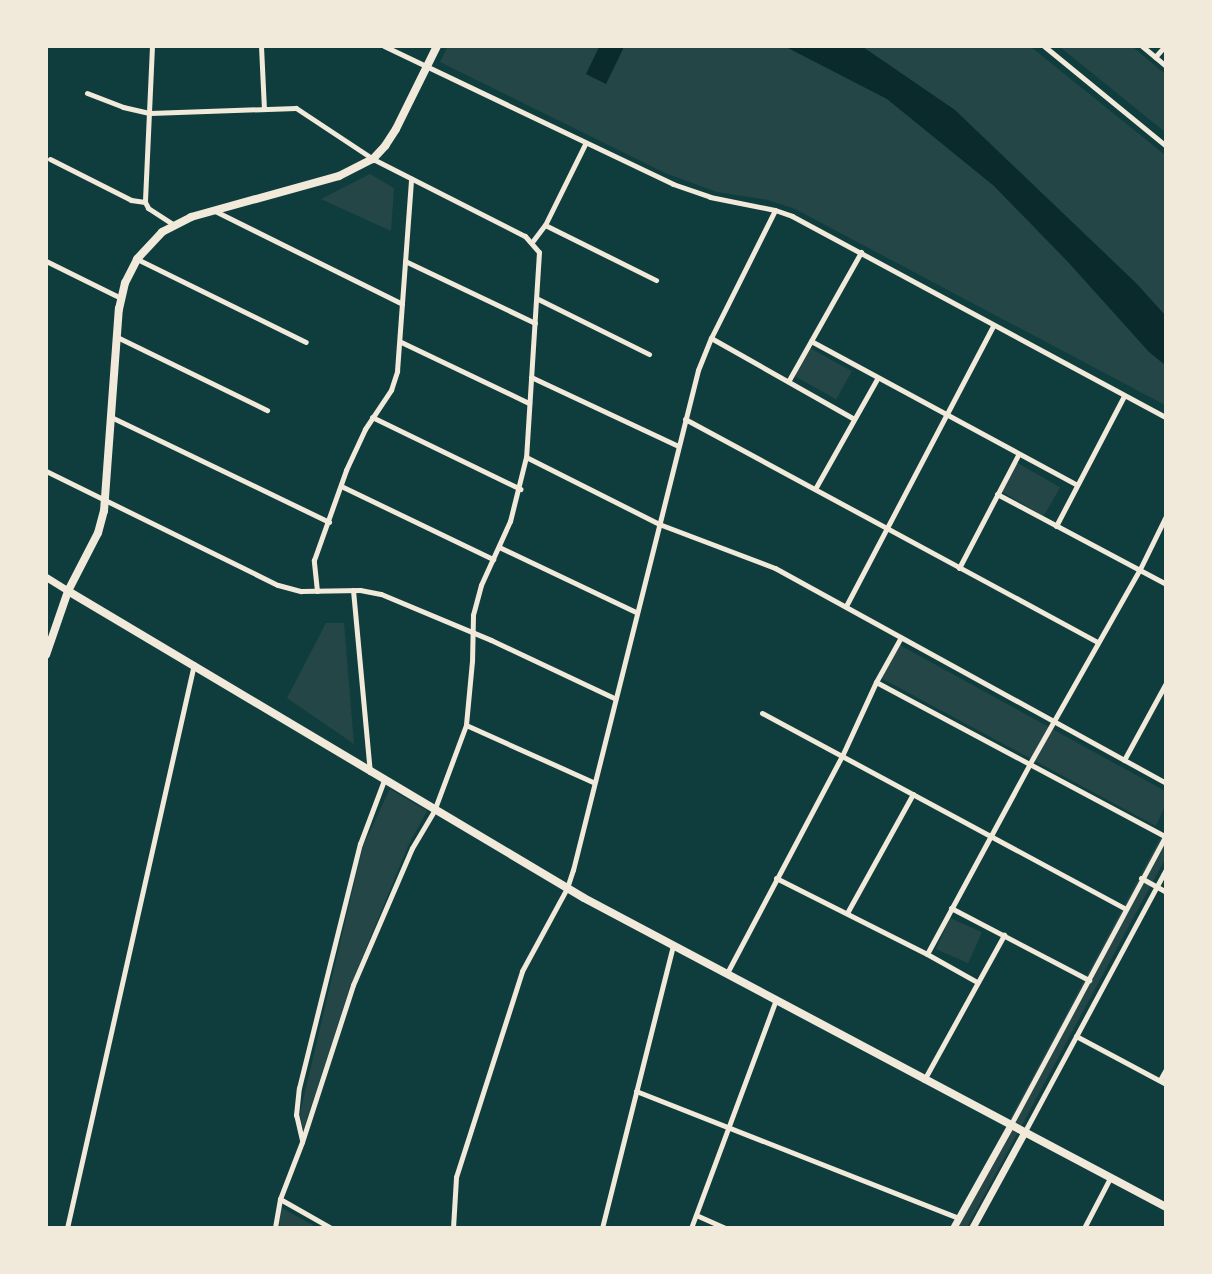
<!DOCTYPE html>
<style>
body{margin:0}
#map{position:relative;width:1212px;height:1274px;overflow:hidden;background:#0f3d3e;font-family:"Asap Condensed",sans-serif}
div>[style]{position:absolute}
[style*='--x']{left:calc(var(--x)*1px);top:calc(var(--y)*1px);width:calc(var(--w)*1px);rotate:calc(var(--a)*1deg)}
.green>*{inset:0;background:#244646;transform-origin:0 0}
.water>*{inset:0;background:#0a2a2b}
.minor>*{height:5px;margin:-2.5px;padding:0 2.5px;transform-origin:2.5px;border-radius:2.5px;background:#f1e9da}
.tertiary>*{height:7px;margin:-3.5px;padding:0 3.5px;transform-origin:3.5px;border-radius:3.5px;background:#f1e9da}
.secondary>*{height:8px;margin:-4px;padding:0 4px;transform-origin:4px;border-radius:4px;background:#f1e9da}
span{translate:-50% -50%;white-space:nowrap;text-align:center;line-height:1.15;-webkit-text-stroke:4.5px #f1e9da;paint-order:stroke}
.frame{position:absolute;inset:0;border:48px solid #f1e9da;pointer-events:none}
</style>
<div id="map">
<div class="green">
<div style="clip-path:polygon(448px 46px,1031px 47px,1165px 155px,1165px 405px,795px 209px,768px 200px,717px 192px,665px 173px,440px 62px)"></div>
<div style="clip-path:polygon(1060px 47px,1133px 47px,1165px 74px,1165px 132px)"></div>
<div style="clip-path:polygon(370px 174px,394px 188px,391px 231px,321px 199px)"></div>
<div style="left:808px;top:347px;width:50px;height:32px;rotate:29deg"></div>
<div style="left:1016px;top:462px;width:51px;height:33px;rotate:30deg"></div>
<div style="clip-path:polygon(326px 623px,344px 623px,354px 744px,287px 698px)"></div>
<div style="clip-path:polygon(898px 644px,1165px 791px,1165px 806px,1156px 826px,879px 677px)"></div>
<div style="clip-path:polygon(390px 789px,427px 811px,408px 846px,350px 987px,303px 1131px,300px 1113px,363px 846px)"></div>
<div style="clip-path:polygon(1165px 829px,1165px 859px,967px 1227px,952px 1228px)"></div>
<div style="left:950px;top:918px;width:35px;height:34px;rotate:24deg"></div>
<div style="clip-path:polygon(282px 1208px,316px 1227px,281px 1227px,279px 1222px)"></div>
</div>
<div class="water">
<div style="clip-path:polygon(599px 47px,624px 47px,606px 84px,586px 74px)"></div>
<div style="clip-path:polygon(786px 47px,863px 47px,955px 110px,1136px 283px,1165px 315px,1165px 365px,1149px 352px,1068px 262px,994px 186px,887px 99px)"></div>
</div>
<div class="minor">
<div style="--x:152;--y:46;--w:156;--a:92.6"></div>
<div style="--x:145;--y:202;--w:7;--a:63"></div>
<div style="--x:148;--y:208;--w:31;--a:33"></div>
<div style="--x:261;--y:46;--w:63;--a:87.3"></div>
<div style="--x:384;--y:46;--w:320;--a:25.5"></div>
<div style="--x:673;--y:184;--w:39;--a:19"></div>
<div style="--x:710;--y:197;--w:66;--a:11.3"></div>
<div style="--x:775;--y:210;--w:18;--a:19"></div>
<div style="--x:792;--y:216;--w:425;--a:28.3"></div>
<div style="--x:1044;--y:46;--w:158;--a:39.3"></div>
<div style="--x:1142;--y:46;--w:31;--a:40"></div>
<div style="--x:1155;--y:57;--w:15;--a:-48"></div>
<div style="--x:87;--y:93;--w:39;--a:21"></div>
<div style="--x:123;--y:107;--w:28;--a:13"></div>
<div style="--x:150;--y:113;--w:146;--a:-2"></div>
<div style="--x:296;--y:108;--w:92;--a:33.5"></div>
<div style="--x:373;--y:159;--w:170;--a:26.9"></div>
<div style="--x:525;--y:236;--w:21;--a:49"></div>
<div style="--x:539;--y:252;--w:205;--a:93.6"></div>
<div style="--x:526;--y:457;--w:66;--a:104"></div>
<div style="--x:510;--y:521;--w:70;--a:114.4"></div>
<div style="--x:481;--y:585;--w:31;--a:105"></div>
<div style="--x:473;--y:615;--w:46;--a:91.2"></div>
<div style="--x:472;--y:661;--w:64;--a:95.4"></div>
<div style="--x:466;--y:725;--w:92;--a:110.4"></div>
<div style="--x:434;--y:811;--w:43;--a:120.7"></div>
<div style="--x:412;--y:848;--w:149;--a:113.3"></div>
<div style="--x:353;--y:985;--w:165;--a:108"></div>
<div style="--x:302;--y:1142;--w:61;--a:111.1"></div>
<div style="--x:280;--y:1199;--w:29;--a:100"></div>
<div style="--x:50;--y:159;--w:91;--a:26.8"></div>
<div style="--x:131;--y:200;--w:14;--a:8"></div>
<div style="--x:213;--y:210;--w:211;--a:26.4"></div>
<div style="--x:545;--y:225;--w:124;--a:26.4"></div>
<div style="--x:532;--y:242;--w:21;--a:-53"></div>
<div style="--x:545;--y:225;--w:90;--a:-63.7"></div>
<div style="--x:137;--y:259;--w:188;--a:26.2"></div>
<div style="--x:46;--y:261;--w:84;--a:26.3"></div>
<div style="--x:405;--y:261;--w:144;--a:25.5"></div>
<div style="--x:538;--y:299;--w:124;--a:26.4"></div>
<div style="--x:117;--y:337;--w:167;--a:26"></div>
<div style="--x:711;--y:338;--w:164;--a:29.5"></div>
<div style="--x:811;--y:341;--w:302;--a:28.4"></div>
<div style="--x:401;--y:342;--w:142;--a:25.5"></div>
<div style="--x:531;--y:377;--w:162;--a:25.1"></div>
<div style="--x:789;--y:380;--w:147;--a:-60.6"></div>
<div style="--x:111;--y:417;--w:242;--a:25.7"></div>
<div style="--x:372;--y:417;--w:165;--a:25.9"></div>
<div style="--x:685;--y:419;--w:468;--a:28.4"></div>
<div style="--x:526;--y:457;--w:149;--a:26.7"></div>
<div style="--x:659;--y:524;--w:124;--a:20.8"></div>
<div style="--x:775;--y:568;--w:446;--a:28.8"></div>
<div style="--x:46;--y:471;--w:258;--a:26.2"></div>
<div style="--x:278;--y:585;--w:24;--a:15"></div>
<div style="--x:301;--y:591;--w:59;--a:-1"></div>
<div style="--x:360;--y:590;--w:21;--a:11"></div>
<div style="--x:381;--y:594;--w:119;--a:22.7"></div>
<div style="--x:491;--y:640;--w:136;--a:25.2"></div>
<div style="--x:341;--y:486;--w:169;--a:25.7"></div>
<div style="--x:815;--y:489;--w:126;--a:-60.6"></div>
<div style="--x:997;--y:494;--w:191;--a:28"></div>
<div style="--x:1056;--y:526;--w:147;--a:-62.4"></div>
<div style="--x:499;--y:547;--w:152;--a:25.4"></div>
<div style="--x:959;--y:568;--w:127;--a:-62.4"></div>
<div style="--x:353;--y:590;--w:183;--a:84.7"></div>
<div style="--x:317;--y:591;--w:31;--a:-96"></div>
<div style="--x:314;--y:560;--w:96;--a:-70.4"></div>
<div style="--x:346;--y:470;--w:45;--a:-65.1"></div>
<div style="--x:365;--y:429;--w:47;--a:-56.3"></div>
<div style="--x:391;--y:390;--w:20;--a:-72"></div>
<div style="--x:397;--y:371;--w:193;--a:-85.8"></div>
<div style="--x:846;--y:606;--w:316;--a:-62.3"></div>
<div style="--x:876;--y:682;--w:327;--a:28.1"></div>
<div style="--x:762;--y:713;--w:411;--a:28.3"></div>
<div style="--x:466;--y:725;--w:139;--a:24.2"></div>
<div style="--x:1124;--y:760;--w:88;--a:-61.4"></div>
<div style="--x:776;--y:878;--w:169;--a:26.7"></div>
<div style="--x:927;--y:954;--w:57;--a:29.2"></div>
<div style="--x:1141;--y:878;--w:29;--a:29"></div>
<div style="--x:951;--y:908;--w:156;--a:27.6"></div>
<div style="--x:847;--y:913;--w:136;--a:-61"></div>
<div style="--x:927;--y:954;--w:215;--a:-61.6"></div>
<div style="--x:1029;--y:765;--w:225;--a:-60.5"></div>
<div style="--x:1140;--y:569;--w:59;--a:-63.9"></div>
<div style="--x:727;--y:973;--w:246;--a:-62.1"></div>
<div style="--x:842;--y:756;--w:81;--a:-65.3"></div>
<div style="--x:876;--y:682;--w:51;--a:-60.9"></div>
<div style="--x:1076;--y:1036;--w:102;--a:28.1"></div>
<div style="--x:924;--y:1080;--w:166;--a:-61.1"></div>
<div style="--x:1160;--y:1080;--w:13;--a:-61"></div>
<div style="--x:636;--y:1091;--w:347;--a:21.5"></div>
<div style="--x:1010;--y:1126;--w:330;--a:-61.8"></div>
<div style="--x:1024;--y:1133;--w:300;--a:-61.7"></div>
<div style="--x:302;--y:1140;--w:26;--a:-103"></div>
<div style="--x:296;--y:1115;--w:27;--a:-84"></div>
<div style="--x:299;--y:1088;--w:252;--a:-76"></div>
<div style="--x:360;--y:844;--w:68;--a:-69.4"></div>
<div style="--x:280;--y:1199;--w:59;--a:29.6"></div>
<div style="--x:696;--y:1215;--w:32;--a:24"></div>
<div style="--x:67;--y:1228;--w:578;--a:-77.31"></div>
<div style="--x:453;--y:1228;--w:51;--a:-86.6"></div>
<div style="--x:456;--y:1177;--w:216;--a:-72.2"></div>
<div style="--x:522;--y:971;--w:94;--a:-61.5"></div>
<div style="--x:567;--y:888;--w:19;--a:-72"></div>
<div style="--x:573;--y:870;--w:515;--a:-75.96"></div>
<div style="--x:698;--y:370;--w:35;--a:-68"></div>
<div style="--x:711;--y:338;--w:143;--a:-63.4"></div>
<div style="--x:602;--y:1228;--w:292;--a:-75.9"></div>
<div style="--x:691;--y:1228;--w:243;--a:-69.6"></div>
<div style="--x:1084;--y:1228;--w:56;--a:-62.5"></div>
</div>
<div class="tertiary">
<div style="--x:46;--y:577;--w:26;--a:32"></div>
<div style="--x:953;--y:1228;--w:117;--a:-60.8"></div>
<div style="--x:972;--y:1228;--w:108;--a:-61.3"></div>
</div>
<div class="secondary">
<div style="--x:68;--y:591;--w:600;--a:30.75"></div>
<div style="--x:584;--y:898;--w:659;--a:27.97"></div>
<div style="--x:46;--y:655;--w:68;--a:-71"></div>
<div style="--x:68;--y:591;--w:65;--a:-62.7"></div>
<div style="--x:98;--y:533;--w:23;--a:-75"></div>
<div style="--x:104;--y:511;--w:203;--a:-85.8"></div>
<div style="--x:119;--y:309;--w:27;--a:-77"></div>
<div style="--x:125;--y:283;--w:27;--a:-63"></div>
<div style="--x:137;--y:259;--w:37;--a:-47"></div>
<div style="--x:162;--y:232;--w:33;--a:-27"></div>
<div style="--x:191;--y:217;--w:154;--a:-15.5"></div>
<div style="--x:339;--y:176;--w:38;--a:-27"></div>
<div style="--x:373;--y:159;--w:18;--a:-47"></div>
<div style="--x:385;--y:146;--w:20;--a:-57"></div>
<div style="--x:396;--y:129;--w:93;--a:-63.7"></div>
</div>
<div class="frame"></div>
</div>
